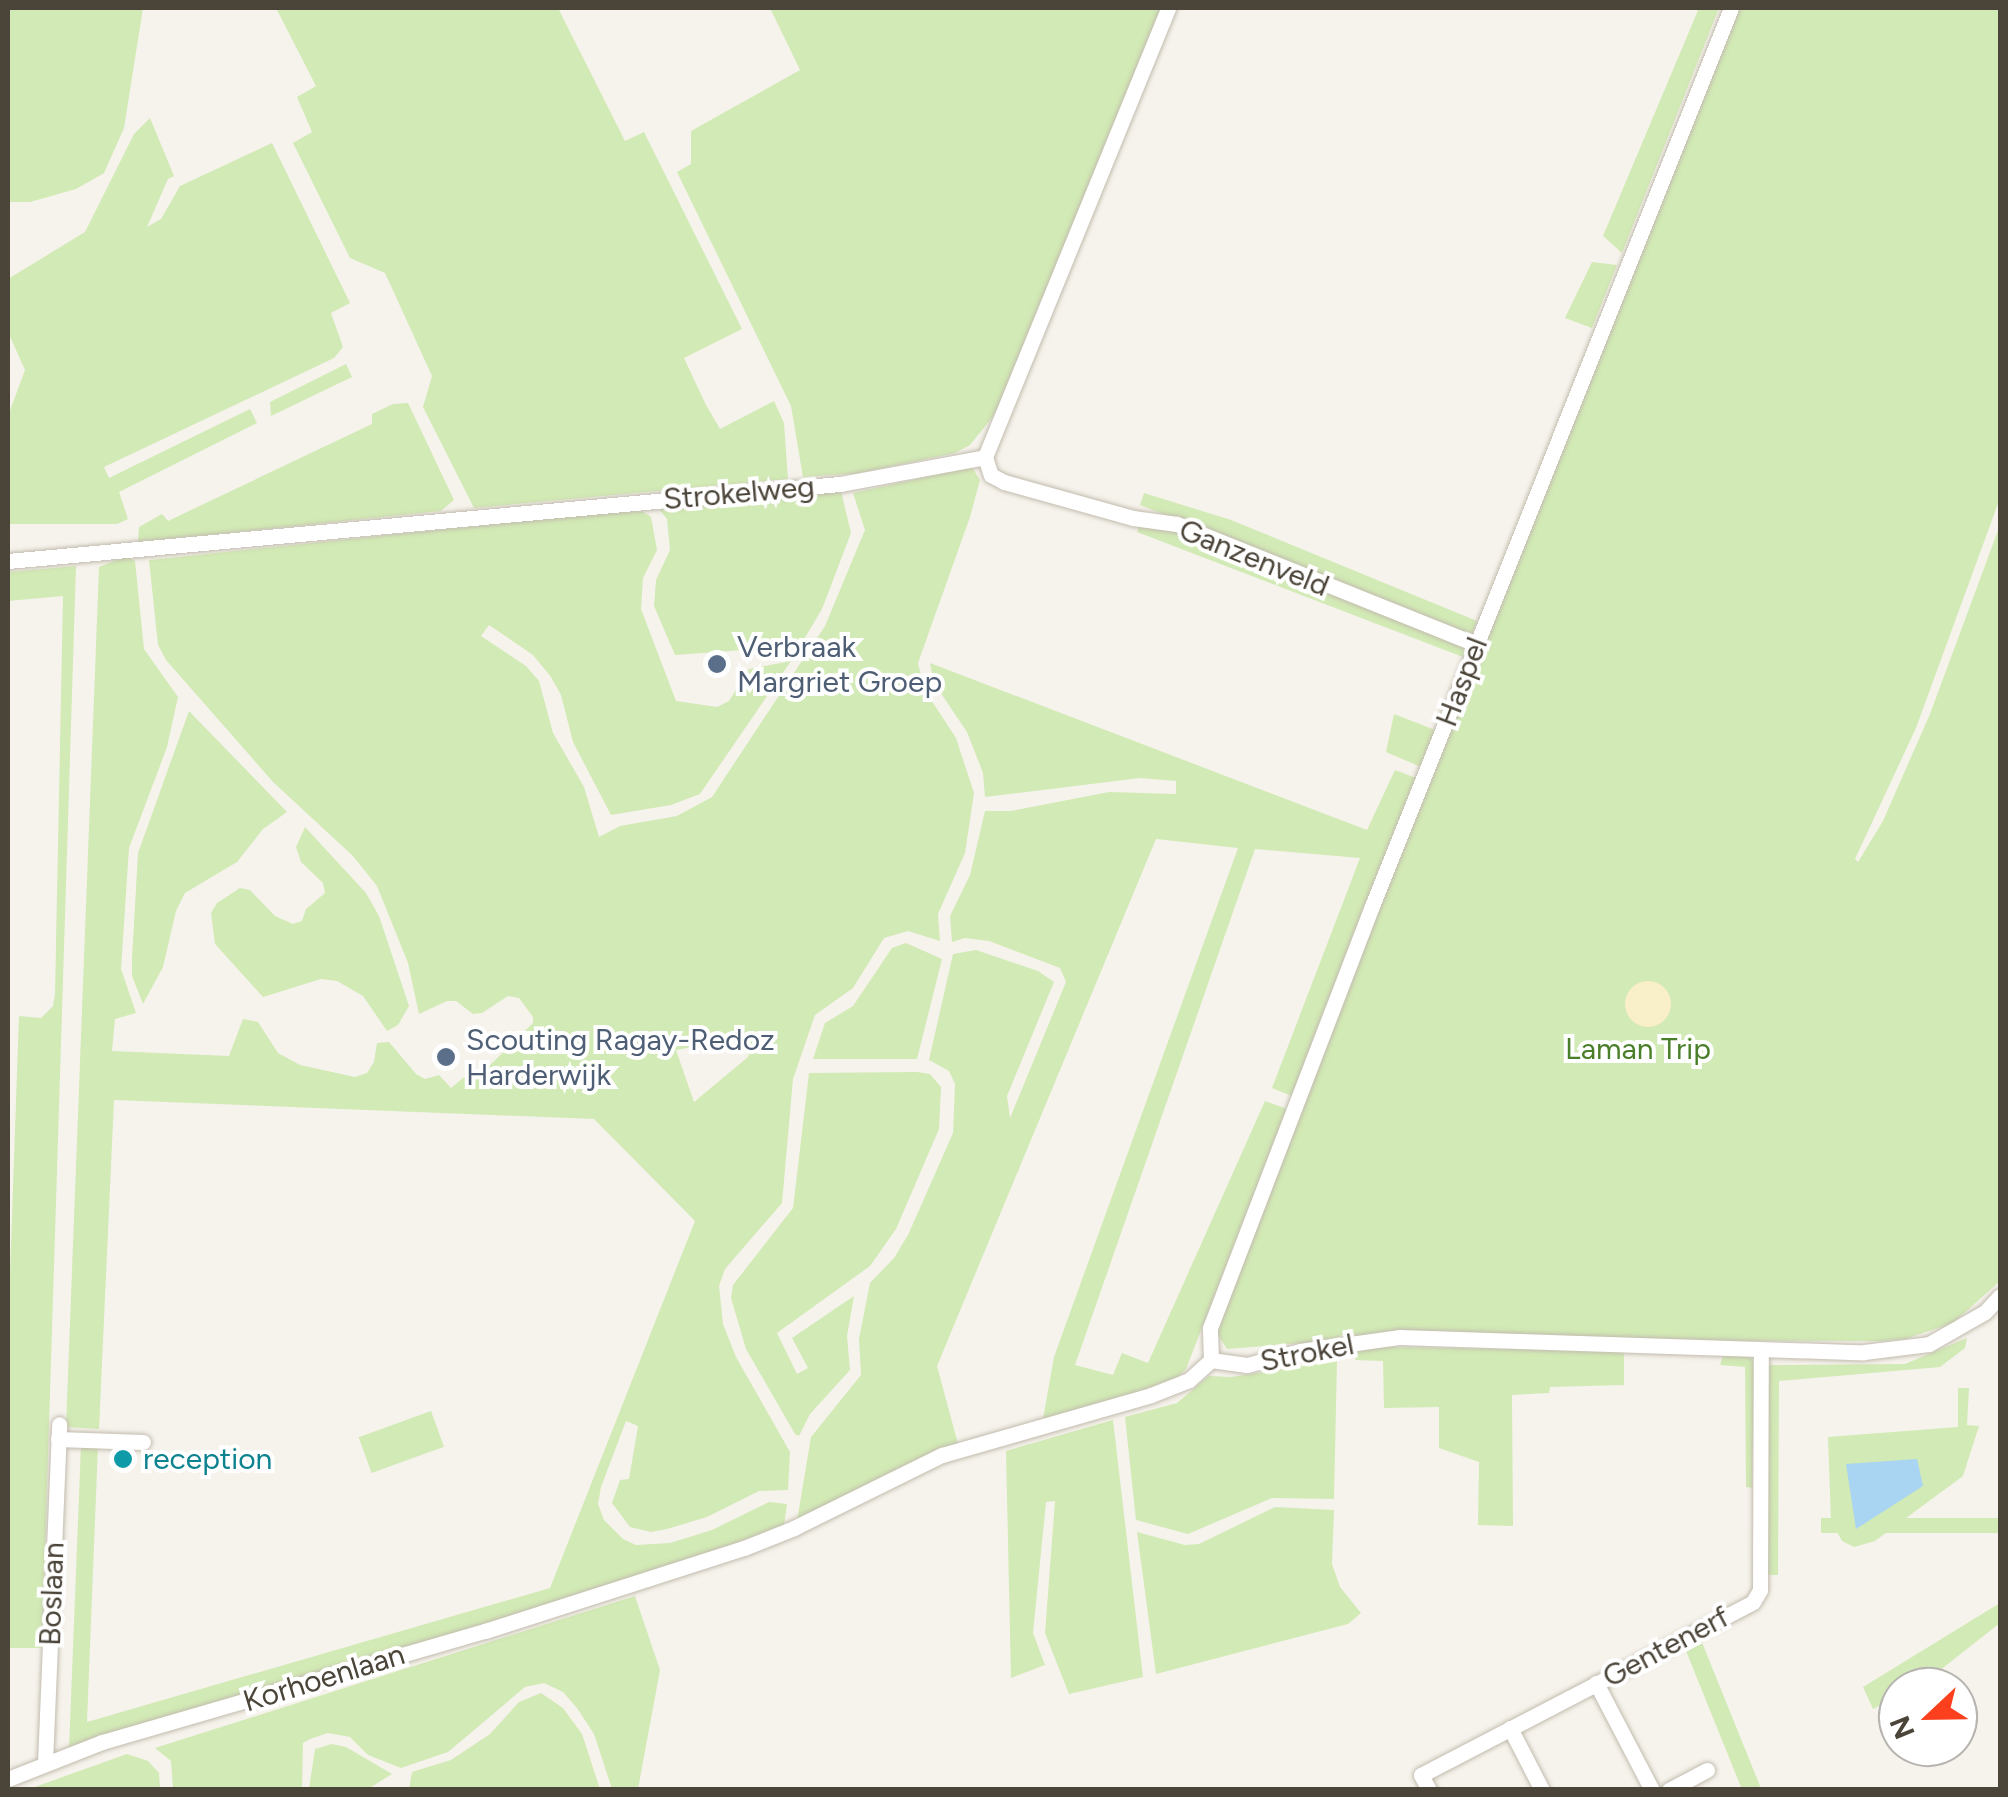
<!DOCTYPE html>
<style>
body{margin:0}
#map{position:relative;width:2008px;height:1797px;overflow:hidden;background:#f6f3ec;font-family:Figtree,sans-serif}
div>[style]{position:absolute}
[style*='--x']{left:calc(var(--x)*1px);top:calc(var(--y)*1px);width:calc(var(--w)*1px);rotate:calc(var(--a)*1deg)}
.green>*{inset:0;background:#d2eab5;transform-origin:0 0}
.sand>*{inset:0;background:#f9efc9}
.round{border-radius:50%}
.water>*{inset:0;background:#a9d4f2}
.roads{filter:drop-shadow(0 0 2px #c2bbae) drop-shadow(0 0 2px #c2bbae)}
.minor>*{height:15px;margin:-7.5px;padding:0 7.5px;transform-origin:7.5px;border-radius:7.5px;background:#fff}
.dots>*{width:28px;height:28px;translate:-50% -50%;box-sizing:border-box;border:5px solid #fff;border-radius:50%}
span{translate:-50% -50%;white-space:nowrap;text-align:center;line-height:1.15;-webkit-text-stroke:8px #fff;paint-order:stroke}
.street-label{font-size:30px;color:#4b4439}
.service-label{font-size:30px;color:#4e5e75}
.left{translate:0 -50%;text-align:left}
.park-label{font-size:30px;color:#4a7f2a}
.culture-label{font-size:30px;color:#0d838f}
.frame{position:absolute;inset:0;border:10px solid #4b4439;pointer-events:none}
.north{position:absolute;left:1878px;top:1667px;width:100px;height:100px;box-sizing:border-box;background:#fff;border:2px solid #b7b4b0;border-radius:50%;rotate:248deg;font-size:28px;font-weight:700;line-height:40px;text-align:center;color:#4b4439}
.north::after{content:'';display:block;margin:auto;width:35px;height:45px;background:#fc3f1d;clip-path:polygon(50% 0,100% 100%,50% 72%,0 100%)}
</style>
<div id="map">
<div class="green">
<div style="clip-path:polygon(8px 8px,143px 8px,124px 128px,104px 173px,76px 189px,30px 202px,8px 202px)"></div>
<div style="clip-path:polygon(276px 8px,558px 8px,625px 141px,644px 132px,742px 329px,684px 358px,706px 405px,720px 429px,774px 401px,784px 423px,788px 479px,474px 508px,423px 407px,432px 376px,385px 273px,350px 258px,293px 143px,312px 132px,297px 97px,316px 86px)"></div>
<div style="clip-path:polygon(770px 8px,1163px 8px,996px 413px,970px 445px,955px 453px,859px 473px,803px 477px,791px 406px,677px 172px,691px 164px,691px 131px,800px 70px)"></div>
<div style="clip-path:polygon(1699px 8px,1719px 8px,1622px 253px,1603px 236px)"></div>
<div style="clip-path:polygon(1737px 8px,2000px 8px,2000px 498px,1916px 728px,1855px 859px,1858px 862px,1883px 821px,1930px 714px,2000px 525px,2000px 1281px,1953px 1323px,1905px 1339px,1882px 1341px,1355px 1340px,1355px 1334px,1341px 1335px,1340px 1340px,1227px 1349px,1216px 1332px,1381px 901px)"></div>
<div style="clip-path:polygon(150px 118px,174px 176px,168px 179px,147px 227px,161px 219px,180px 186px,272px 143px,350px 303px,331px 313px,343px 347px,334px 358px,104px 467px,109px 478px,250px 409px,257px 423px,119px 492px,128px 519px,117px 524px,8px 524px,8px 416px,25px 370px,8px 332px,8px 279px,85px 232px,134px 134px)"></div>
<div style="clip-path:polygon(1592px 262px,1617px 265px,1592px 328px,1565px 318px)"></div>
<div style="clip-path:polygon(346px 364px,352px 377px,271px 416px,270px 402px)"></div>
<div style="clip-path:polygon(408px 403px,454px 500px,441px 511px,138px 542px,139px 527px,162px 514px,168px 521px,372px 424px,372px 414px,393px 404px)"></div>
<div style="clip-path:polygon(evenodd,972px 467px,980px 480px,970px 517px,918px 663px,924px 689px,956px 738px,974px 793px,965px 853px,938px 914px,940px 941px,908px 931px,884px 938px,853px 988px,815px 1015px,793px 1079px,782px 1203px,725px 1269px,719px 1286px,723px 1324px,736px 1357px,790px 1452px,788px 1490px,759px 1491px,707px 1517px,667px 1529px,651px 1532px,630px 1527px,612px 1503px,620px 1480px,629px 1479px,638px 1426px,626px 1421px,601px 1487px,598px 1504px,604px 1520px,623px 1539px,636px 1545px,670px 1543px,712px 1530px,769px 1502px,787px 1504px,784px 1526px,572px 1600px,69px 1749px,81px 1445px,98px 1445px,87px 1722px,550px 1588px,695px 1221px,594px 1119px,114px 1100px,99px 1429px,66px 1427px,99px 567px,126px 556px,135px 561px,144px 649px,178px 697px,167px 747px,129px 848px,121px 969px,136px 1013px,115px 1019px,112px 1051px,229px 1056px,243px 1019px,258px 1022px,278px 1053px,300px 1065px,355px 1077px,367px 1073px,374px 1062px,377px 1043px,389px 1042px,416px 1074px,425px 1079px,439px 1075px,451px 1088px,463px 1078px,481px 1074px,533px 1023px,533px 1017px,519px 998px,508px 996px,482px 1013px,473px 1014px,456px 1001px,447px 1001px,419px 1014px,408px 963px,377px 886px,353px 856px,273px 782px,166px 660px,158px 645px,149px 560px,639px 509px,651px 517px,657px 550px,643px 578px,641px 609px,676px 701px,717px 707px,729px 701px,749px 669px,791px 661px,700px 794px,671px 805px,611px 815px,573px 742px,561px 695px,551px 677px,533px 655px,489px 625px,481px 636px,526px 666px,539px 681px,553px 733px,584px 787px,599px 837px,620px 826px,677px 816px,712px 797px,825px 626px,865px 530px,853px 493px,972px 467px,747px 1037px,751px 1045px,748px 1057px,694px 1102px,676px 1050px,747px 1037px)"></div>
<div style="clip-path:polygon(841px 491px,851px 533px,822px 609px,800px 646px,675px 655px,654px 606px,656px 580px,670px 550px,667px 519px,658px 508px)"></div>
<div style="clip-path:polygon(1144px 493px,1231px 520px,1477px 621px,1472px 635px,1140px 505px)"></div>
<div style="clip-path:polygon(1141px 520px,1234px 553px,1465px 648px,1463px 657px,1137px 532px)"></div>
<div style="clip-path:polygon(76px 566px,42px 1648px,8px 1648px,8px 1330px,19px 1016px,41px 1018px,53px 1006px,55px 994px,63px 596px,8px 601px,8px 572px)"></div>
<div style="clip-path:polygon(930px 663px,1367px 830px,1395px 770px,1416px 778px,1292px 1096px,1272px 1088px,1360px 858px,1255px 849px,1075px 1365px,1113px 1375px,1122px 1353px,1148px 1363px,1265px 1101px,1287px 1109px,1186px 1369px,1173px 1382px,1043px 1419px,1054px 1357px,1238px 848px,1156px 839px,937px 1366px,958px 1444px,797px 1521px,811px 1437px,861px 1375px,859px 1339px,870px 1283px,894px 1258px,908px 1235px,953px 1133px,955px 1084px,949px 1071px,929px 1060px,953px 954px,976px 950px,1038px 971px,1054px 982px,1007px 1096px,1010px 1118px,1066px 982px,1060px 968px,989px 941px,965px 938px,952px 942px,950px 916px,970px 875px,985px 811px,1011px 811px,1109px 792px,1176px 794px,1176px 781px,1140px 778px,985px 797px,983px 773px,967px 732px,934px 683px)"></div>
<div style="clip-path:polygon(189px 711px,287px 812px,263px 829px,237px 862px,185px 893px,176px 911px,163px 967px,143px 1004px,132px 976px,132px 958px,138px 853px)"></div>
<div style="clip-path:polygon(1394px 714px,1435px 730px,1421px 767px,1386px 752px)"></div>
<div style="clip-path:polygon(305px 827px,366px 893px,379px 916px,409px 1006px,398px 1025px,387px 1031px,363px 996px,337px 981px,321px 979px,263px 997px,215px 944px,211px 913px,217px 903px,240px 888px,250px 890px,275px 916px,293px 924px,302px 921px,306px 909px,325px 893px,323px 883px,301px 862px,296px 847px)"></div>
<div style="clip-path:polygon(906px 943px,942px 959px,917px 1059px,813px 1059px,825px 1023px,853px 1006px,892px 948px)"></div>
<div style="clip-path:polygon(917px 1072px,930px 1074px,941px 1087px,939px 1129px,896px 1229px,870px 1266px,777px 1333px,797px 1374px,808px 1368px,792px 1338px,854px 1296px,847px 1336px,850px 1370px,810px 1414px,799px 1436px,795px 1434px,746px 1349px,731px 1298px,733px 1285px,793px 1208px,809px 1073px)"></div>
<div style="clip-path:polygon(1967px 1338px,1965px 1348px,1940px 1367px,1779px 1381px,1778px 1575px,1765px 1575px,1765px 1365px,1905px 1364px)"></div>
<div style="clip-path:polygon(1392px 1347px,1624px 1351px,1624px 1385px,1550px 1387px,1549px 1393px,1512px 1395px,1513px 1526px,1478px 1525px,1479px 1462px,1439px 1448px,1439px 1407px,1384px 1408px,1383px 1361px,1355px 1360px,1359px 1348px)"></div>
<div style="clip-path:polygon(1723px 1355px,1750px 1355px,1754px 1365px,1752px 1488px,1746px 1487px,1745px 1367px,1720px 1365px)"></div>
<div style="clip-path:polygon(1337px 1361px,1334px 1499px,1272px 1498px,1188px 1534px,1136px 1520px,1125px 1417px,1177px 1403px,1209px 1376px,1231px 1377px)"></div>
<div style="clip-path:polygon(1958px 1388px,1969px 1388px,1967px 1425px,1979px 1426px,1963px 1476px,1875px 1541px,1854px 1547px,1842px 1541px,1831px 1521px,1828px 1437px,1958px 1427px)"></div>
<div style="left:431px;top:1411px;width:38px;height:77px;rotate:70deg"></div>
<div style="clip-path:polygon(1113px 1420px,1143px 1677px,1069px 1694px,1045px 1633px,1055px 1501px,1046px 1502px,1033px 1633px,1045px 1665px,1011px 1678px,1006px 1451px)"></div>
<div style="clip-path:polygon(1275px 1507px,1334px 1510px,1332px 1564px,1340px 1587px,1361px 1613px,1348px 1624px,1156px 1674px,1137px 1532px,1185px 1545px,1199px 1544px)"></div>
<div style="left:2000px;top:1518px;width:15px;height:179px;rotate:90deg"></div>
<div style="clip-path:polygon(635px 1596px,660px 1670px,638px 1789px,612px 1789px,594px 1734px,577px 1708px,563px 1692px,544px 1683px,525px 1687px,448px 1752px,401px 1768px,368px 1755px,350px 1737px,328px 1733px,310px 1739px,303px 1743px,302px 1789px,173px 1789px,171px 1761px,155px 1748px)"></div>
<div style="clip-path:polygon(2000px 1603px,2000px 1623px,1930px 1678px,1915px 1687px,1898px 1687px,1898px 1697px,1873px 1709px,1863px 1687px)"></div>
<div style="left:1701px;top:1640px;width:161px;height:18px;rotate:68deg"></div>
<div style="clip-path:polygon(541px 1693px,563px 1708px,582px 1734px,600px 1789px,409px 1789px,412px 1772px,451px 1760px,490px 1734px,519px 1702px)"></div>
<div style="clip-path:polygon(332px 1744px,346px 1747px,392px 1774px,368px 1789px,309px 1789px,315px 1749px)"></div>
<div style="clip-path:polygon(127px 1754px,148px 1761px,159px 1773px,160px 1789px,29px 1789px)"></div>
</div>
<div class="sand">
<div class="round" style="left:1625px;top:981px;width:46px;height:46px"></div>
</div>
<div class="water">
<div style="clip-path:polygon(1917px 1459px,1923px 1486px,1856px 1529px,1846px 1464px)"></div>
</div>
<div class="roads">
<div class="minor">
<div style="--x:985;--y:457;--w:19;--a:72"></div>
<div style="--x:991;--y:475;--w:15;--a:28"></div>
<div style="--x:1004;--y:482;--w:134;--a:15.6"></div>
<div style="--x:1133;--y:518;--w:44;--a:7.8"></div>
<div style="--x:1177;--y:524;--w:321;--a:21.9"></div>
<div style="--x:8;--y:561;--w:836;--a:-5.29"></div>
<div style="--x:840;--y:484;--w:147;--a:-10.5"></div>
<div style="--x:985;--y:457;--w:485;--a:-67.8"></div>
<div style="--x:1211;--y:1360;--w:32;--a:-92"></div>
<div style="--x:1210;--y:1328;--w:452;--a:-69"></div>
<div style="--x:1372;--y:906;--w:967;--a:-68.21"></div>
<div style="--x:58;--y:1439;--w:85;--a:2"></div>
<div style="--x:1596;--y:1683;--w:121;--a:62.4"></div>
<div style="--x:1510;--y:1728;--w:70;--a:62.7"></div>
<div style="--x:45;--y:1763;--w:339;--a:-87.6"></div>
<div style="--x:8;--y:1779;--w:101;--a:-21.5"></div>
<div style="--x:102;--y:1742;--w:399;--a:-16.2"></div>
<div style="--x:485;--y:1631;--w:272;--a:-17.8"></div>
<div style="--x:744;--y:1548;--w:54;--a:-21.8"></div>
<div style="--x:794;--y:1528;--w:165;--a:-26.3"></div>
<div style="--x:942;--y:1455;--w:217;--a:-16"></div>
<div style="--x:1151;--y:1395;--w:41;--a:-21.5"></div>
<div style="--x:1189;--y:1380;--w:30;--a:-42"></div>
<div style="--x:1211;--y:1360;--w:36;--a:8"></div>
<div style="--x:1247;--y:1365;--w:55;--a:-14.8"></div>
<div style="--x:1300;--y:1351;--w:101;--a:-8"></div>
<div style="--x:1400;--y:1337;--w:464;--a:1.9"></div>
<div style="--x:1864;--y:1352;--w:65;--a:-7"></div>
<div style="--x:1929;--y:1344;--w:64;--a:-29.7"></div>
<div style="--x:1985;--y:1312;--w:22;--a:-47"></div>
<div style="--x:1429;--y:1790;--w:17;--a:-118"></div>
<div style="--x:1421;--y:1775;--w:374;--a:-27.5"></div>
<div style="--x:1753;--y:1602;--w:14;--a:-60"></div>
<div style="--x:1760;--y:1590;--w:240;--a:-89.8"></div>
<div style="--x:1669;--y:1790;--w:43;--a:-27.8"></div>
</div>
</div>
<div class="dots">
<div style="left:717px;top:664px;background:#5c6f8a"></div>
<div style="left:446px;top:1057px;background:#5c6f8a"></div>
<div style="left:123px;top:1459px;background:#0f9aa8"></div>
</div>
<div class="street-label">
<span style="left:739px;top:493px;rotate:-5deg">Strokelweg</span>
<span style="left:1254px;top:558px;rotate:22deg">Ganzenveld</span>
<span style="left:1462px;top:682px;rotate:-69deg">Haspel</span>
<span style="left:1307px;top:1353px;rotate:-11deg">Strokel</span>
<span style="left:52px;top:1594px;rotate:-88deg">Boslaan</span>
<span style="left:1666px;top:1647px;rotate:-28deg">Gentenerf</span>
<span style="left:324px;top:1678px;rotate:-17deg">Korhoenlaan</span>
</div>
<div class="service-label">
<span class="left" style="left:737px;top:664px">Verbraak<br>Margriet Groep</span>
<span class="left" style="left:466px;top:1057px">Scouting Ragay-Redoz<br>Harderwijk</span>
</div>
<div class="park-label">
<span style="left:1638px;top:1049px">Laman Trip</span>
</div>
<div class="culture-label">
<span class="left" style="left:143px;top:1459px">reception</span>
</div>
<div class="frame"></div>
<div class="north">N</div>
</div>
